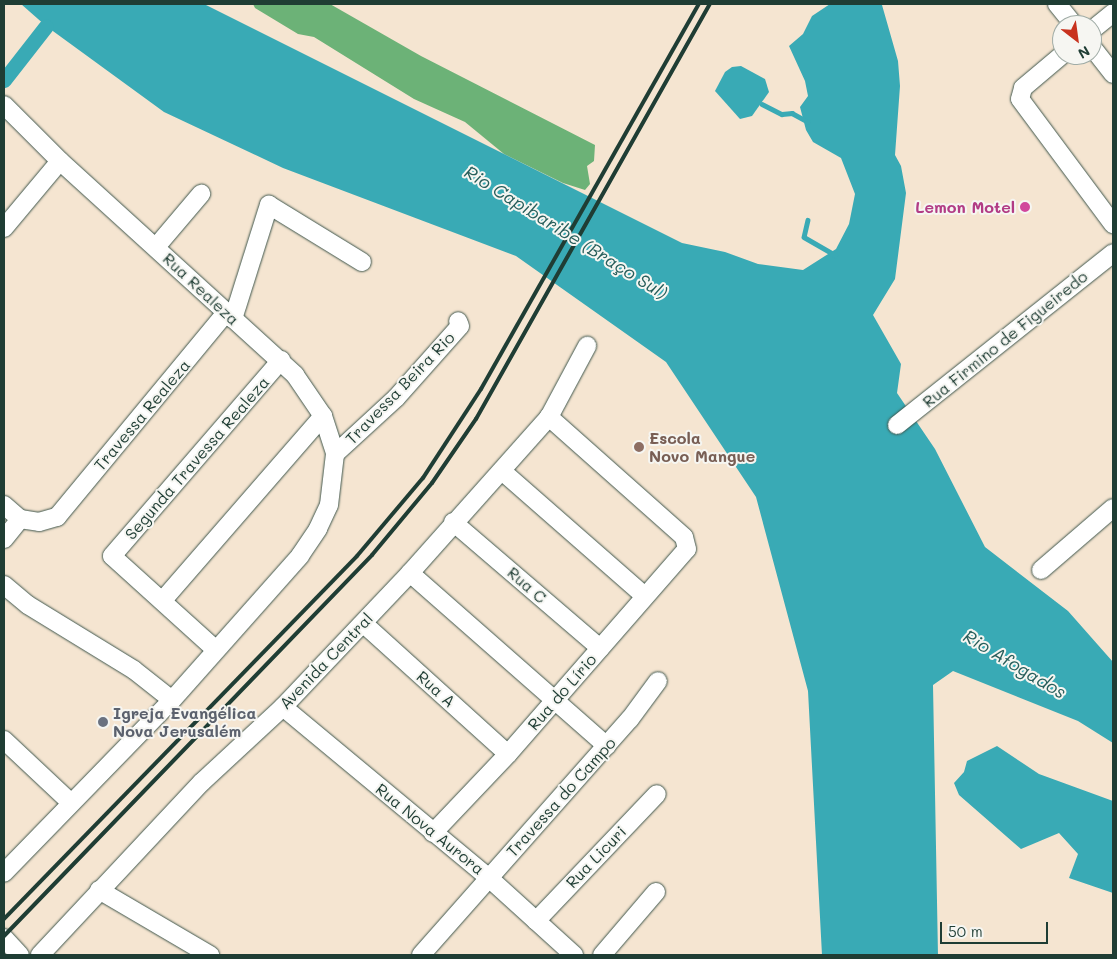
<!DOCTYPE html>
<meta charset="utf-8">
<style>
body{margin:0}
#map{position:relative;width:1117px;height:959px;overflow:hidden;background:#f5e5d1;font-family:Mali,sans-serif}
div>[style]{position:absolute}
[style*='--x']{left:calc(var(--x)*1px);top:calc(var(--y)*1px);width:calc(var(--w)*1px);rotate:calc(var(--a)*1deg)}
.forest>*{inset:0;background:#6cb277}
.water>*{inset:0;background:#39aab5}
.stream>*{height:4.5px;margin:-2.25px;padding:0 2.25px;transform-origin:2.25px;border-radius:2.25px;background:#39aab5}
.canal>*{height:15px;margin:-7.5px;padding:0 7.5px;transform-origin:7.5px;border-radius:7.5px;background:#39aab5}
.roads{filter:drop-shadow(0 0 1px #3f564c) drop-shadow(0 0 1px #3f564c)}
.minor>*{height:18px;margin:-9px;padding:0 9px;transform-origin:9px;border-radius:9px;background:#fff}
.rail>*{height:4px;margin:-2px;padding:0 2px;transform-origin:2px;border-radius:2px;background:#1f3d34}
.dots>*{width:14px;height:14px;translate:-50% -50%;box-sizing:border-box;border:2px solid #f6f6f2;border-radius:50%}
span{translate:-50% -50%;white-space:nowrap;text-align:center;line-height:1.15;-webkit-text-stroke:4px #f6f6f2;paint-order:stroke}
.hotel-label{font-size:16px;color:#b23c85;font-weight:700}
.right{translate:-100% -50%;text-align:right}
.street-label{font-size:16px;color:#1f3d34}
.education-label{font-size:16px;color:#785e54;font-weight:700}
.left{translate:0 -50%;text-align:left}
.worship-label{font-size:16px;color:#5b616d;font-weight:700}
.water-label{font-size:18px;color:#275e5b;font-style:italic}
.frame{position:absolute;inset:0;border:5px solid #1f3d34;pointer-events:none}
.north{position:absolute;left:1052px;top:15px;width:50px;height:50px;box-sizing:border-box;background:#f6f6f2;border:1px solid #a0aca6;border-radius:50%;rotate:150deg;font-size:14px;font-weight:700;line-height:20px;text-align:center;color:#1f3d34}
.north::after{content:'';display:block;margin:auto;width:18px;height:22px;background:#c8321e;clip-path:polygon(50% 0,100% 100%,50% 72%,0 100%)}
.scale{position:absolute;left:940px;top:922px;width:108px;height:22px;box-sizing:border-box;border:2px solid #1f3d34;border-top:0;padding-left:6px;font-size:15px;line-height:18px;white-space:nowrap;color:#1f3d34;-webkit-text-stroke:4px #f6f6f2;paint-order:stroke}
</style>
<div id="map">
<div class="forest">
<div style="clip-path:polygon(253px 4px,330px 4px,421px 56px,595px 145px,594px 161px,587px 166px,590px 184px,585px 190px,563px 183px,504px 154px,465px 122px,414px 99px,314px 37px,298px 34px,255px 8px)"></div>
</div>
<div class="water">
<div style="clip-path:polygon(21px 4px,204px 4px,682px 243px,725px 252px,758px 264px,803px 270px,836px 249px,849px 224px,855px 194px,841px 158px,813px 142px,806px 130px,800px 107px,808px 96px,805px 81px,789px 46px,803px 34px,812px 16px,830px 4px,882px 5px,898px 61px,900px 86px,895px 155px,901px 166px,906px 193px,895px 279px,873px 315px,901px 364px,897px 393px,935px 449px,985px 547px,1068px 611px,1113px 662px,1113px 743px,1078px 721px,953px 671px,933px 685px,938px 955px,822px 955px,808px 691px,756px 497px,666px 362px,516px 256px,283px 168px,164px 112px,46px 26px)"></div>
<div style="clip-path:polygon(741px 66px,765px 79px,769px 92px,752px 116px,740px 119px,715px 91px,725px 72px,732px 67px)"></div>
<div style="clip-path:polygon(997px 746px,1039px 774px,1113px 801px,1113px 893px,1069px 878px,1078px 854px,1059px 833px,1021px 849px,959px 795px,954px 783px,964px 772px,967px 761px)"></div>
</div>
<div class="stream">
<div style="--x:762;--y:104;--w:22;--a:27"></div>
<div style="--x:782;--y:114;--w:10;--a:-6"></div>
<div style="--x:792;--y:113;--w:18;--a:29"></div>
<div style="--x:808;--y:220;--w:17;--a:103"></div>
<div style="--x:804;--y:237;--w:36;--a:30"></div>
</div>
<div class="canal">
<div style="--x:4;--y:80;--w:68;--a:-52.1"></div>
</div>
<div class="roads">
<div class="minor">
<div style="--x:1057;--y:4;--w:27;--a:51"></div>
<div style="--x:1092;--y:30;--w:27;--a:-39"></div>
<div style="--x:1092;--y:47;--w:34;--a:52"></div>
<div style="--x:1062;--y:55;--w:51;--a:139.8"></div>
<div style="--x:1023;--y:88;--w:11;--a:105"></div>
<div style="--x:1020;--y:99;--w:156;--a:53.4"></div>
<div style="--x:4;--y:105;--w:79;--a:45"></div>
<div style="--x:60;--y:161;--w:318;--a:42.3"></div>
<div style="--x:295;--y:375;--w:50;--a:55.7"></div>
<div style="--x:323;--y:416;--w:40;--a:72"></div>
<div style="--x:335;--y:454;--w:51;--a:96.7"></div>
<div style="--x:329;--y:505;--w:26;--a:115"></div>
<div style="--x:318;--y:529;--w:32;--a:124"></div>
<div style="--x:300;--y:556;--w:193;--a:131.6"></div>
<div style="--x:172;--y:700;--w:241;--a:134.2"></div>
<div style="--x:4;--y:228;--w:87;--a:-50.1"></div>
<div style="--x:156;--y:247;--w:70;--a:-49.7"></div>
<div style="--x:233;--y:319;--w:120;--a:-72.5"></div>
<div style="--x:269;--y:205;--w:109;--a:31.5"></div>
<div style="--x:897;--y:425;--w:276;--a:-38.5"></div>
<div style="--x:335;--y:454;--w:83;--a:-42.6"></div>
<div style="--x:396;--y:398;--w:96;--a:-48.4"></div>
<div style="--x:460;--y:326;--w:5;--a:-112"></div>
<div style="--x:502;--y:471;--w:190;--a:41.2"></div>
<div style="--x:4;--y:505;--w:21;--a:41"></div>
<div style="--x:20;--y:519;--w:19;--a:9"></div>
<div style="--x:39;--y:522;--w:19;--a:-16"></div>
<div style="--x:57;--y:517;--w:265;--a:-50.4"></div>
<div style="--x:453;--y:522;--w:194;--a:40.6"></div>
<div style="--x:4;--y:539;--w:26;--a:-51"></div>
<div style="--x:1041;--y:570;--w:95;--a:-40.7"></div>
<div style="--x:410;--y:573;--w:262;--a:41.3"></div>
<div style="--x:4;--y:585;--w:31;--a:40"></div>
<div style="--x:28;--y:605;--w:124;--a:31.5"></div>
<div style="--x:134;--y:670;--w:48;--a:38.3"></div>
<div style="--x:163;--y:600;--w:244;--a:-49"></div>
<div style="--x:364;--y:624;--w:194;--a:42.1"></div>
<div style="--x:216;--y:650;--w:140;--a:-137.9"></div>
<div style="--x:112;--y:556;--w:259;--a:-49.2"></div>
<div style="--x:283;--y:707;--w:268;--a:39.7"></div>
<div style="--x:489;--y:878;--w:115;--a:42.2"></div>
<div style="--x:4;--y:740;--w:91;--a:43.2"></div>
<div style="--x:433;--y:833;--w:109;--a:-46.5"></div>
<div style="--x:508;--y:754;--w:272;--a:-48.9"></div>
<div style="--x:687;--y:549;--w:12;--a:-104"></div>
<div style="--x:684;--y:537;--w:181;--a:-138.4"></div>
<div style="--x:99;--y:890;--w:129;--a:30.4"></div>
<div style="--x:536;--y:921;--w:175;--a:-46.4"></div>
<div style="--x:4;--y:938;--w:23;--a:47"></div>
<div style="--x:40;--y:955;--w:237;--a:-46.9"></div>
<div style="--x:202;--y:782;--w:110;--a:-42.8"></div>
<div style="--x:283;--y:707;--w:185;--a:-46.5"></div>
<div style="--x:410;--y:573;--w:209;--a:-48.3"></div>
<div style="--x:549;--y:417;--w:81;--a:-61.8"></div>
<div style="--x:421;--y:955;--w:315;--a:-48.5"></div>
<div style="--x:630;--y:719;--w:47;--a:-53.6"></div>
<div style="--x:602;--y:955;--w:83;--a:-49.4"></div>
</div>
</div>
<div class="rail">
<div style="--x:4;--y:919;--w:506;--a:-45.8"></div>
<div style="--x:357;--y:556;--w:102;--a:-49.8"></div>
<div style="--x:423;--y:478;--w:106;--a:-56.9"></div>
<div style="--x:481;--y:389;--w:442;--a:-60.5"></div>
<div style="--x:4;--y:936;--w:530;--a:-45.99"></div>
<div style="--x:372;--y:555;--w:94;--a:-50.2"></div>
<div style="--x:432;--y:483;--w:78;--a:-55.5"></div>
<div style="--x:476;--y:419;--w:476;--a:-60.6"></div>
</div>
<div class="dots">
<div style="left:1025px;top:207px;background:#d1479c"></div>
<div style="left:639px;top:447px;background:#8d6e63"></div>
<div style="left:103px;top:722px;background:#6b7280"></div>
</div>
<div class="hotel-label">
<span class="right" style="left:1015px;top:207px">Lemon Motel</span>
</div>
<div class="street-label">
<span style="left:201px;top:289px;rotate:43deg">Rua Realeza</span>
<span style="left:1005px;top:339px;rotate:-39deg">Rua Firmino de Figueiredo</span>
<span style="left:400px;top:388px;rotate:-46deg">Travessa Beira Rio</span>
<span style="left:142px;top:415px;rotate:-50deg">Travessa Realeza</span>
<span style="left:197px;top:458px;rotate:-49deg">Segunda Travessa Realeza</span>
<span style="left:527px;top:585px;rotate:41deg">Rua C</span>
<span style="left:326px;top:661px;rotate:-46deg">Avenida Central</span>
<span style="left:436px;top:689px;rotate:42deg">Rua A</span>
<span style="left:562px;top:692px;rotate:-49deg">Rua do Lírio</span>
<span style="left:561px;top:797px;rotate:-48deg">Travessa do Campo</span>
<span style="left:430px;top:829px;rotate:39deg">Rua Nova Aurora</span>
<span style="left:596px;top:857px;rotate:-46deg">Rua Licuri</span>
</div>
<div class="education-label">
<span class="left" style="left:649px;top:447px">Escola<br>Novo Mangue</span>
</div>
<div class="worship-label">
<span class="left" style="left:113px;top:722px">Igreja Evangélica<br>Nova Jerusalém</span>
</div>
<div class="water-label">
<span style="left:566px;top:232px;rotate:32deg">Rio Capibaribe (Braço Sul)</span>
<span style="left:1015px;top:664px;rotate:31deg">Rio Afogados</span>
</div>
<div class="frame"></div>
<div class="north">N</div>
<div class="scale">50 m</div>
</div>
